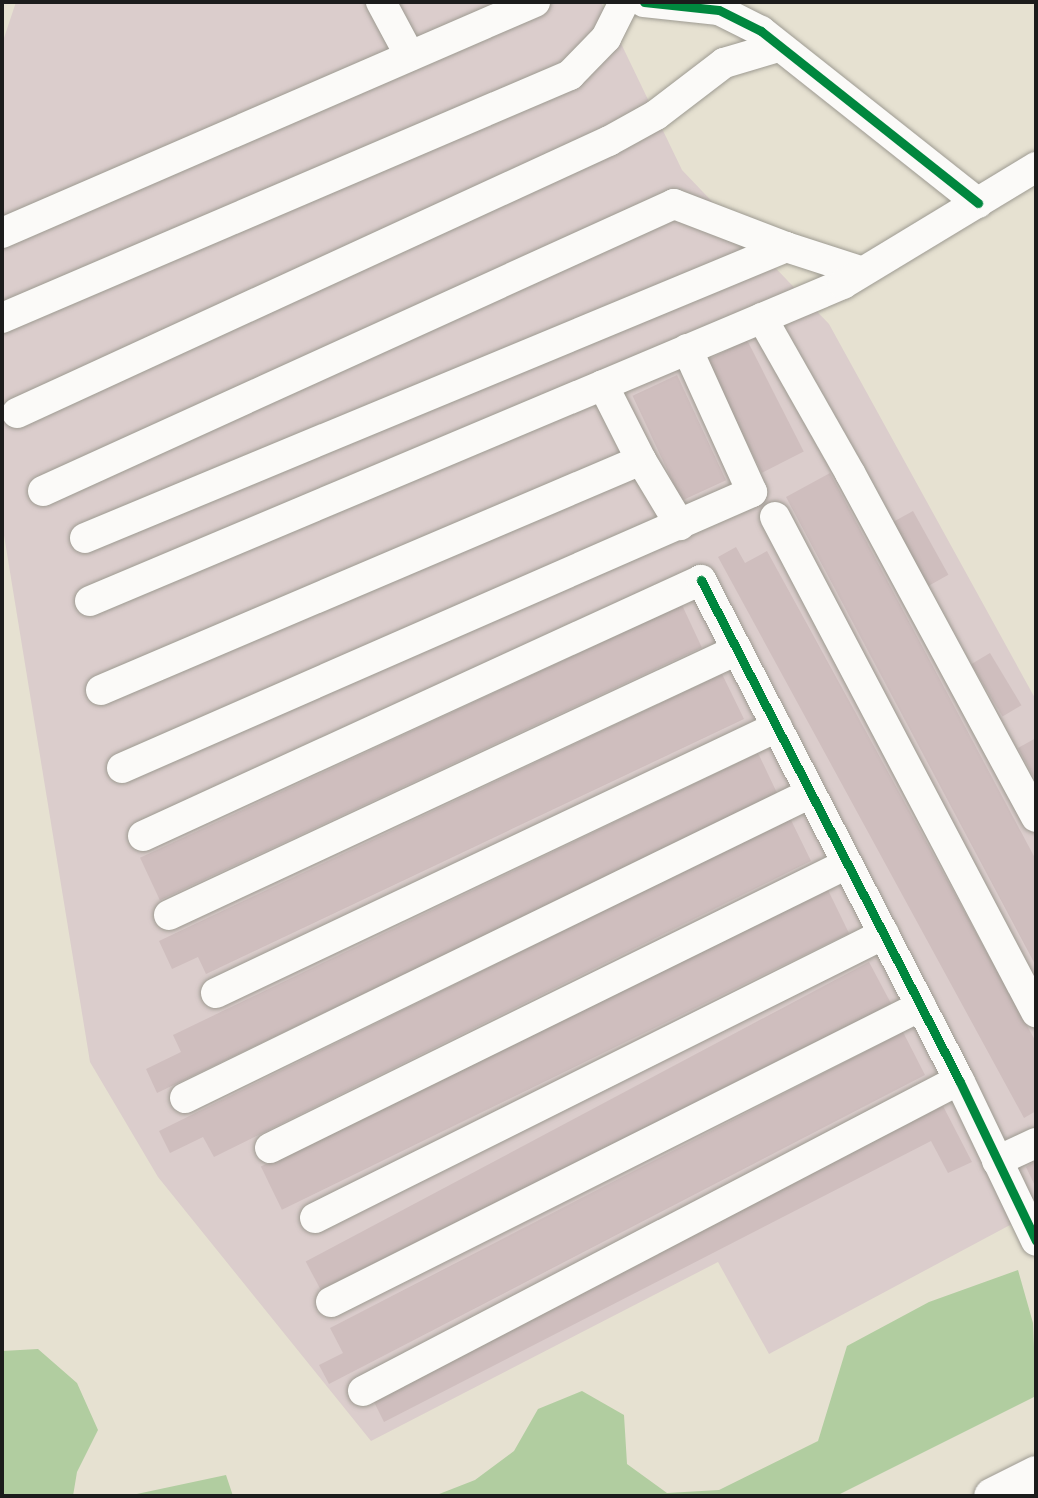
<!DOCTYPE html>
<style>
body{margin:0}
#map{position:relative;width:1038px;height:1498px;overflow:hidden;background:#e6e1d1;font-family:"Playpen Sans",sans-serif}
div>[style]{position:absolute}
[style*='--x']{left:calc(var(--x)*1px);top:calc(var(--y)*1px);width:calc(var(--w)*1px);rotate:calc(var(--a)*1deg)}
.industrial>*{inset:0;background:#dbcdcc}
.forest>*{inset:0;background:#b1cda0}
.building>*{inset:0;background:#cfbebe;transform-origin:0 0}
.roads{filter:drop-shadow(0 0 2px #9d9a91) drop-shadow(0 0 2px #9d9a91)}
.minor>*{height:30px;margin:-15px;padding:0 15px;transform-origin:15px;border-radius:15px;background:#fbfaf8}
.major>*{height:37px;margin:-18.5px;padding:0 18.5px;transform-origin:18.5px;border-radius:18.5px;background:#fbfaf8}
.cycleway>*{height:9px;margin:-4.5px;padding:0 4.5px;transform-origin:4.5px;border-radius:4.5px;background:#00873e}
span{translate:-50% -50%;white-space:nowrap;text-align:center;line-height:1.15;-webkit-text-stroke:7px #f7f3e8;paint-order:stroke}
.frame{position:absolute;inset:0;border:4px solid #1c1c1c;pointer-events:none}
</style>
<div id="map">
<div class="industrial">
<div style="clip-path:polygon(16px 2px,601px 2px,682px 170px,829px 324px,1036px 700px,1036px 1211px,769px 1354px,718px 1262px,371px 1441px,158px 1177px,90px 1062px,2px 523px,2px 44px)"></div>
</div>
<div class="forest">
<div style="clip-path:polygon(1018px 1270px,1033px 1323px,1036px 1396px,836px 1496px,434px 1496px,475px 1480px,514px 1451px,538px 1409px,582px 1391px,624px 1415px,627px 1464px,667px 1493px,719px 1490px,818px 1441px,847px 1346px,929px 1302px)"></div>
<div style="clip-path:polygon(38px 1349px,77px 1383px,98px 1430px,77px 1472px,73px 1496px,2px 1496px,2px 1351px)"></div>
<div style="clip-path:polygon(226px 1475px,233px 1496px,131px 1496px,132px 1495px)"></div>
</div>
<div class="building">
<div style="left:747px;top:340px;width:125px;height:47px;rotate:63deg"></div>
<div style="left:677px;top:375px;width:116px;height:49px;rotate:65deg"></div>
<div style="clip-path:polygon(830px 473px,1036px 860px,1036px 966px,786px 497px)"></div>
<div style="left:913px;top:511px;width:73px;height:25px;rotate:61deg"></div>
<div style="clip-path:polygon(736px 547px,745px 563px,767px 551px,1036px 1042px,1036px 1111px,1024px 1118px,718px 557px)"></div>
<div style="left:682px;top:605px;width:47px;height:598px;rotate:65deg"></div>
<div style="left:990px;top:653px;width:61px;height:22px;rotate:59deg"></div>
<div style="clip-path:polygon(722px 674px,744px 719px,206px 974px,198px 957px,172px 969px,159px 941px)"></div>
<div style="clip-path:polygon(1036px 738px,1036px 781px,1018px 748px)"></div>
<div style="clip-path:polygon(758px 753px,778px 795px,157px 1093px,146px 1069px,181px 1052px,173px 1035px)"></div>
<div style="clip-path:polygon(790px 818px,811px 861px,214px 1157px,203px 1137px,170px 1153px,159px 1131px)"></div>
<div style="left:828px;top:890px;width:48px;height:631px;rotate:64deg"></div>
<div style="left:869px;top:962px;width:47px;height:638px;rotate:62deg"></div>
<div style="clip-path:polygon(903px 1032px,925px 1075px,329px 1384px,319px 1365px,343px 1353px,330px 1328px)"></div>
<div style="clip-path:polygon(943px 1106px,972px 1162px,948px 1173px,931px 1141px,384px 1422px,372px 1398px)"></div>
<div style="clip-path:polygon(1036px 1161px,1036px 1188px,1026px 1167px)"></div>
</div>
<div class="roads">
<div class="minor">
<div style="--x:381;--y:2;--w:61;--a:61.8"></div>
<div style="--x:644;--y:2;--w:75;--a:6.1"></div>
<div style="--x:719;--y:10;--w:47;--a:26.6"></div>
<div style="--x:761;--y:31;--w:277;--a:38.4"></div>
<div style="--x:2;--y:233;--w:581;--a:-23.43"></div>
<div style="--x:2;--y:318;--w:618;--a:-23.16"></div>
<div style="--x:570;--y:75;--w:52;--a:-45.8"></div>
<div style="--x:606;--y:38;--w:40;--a:-63.4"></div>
<div style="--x:762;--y:318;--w:178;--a:60.4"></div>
<div style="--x:850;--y:473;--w:391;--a:61.6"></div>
<div style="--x:603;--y:385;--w:84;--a:63.1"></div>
<div style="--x:641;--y:460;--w:76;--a:59"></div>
<div style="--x:17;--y:413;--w:651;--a:-24.68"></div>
<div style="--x:609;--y:141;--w:54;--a:-29"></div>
<div style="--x:656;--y:115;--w:86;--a:-37.4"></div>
<div style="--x:724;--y:63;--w:56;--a:-16.5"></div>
<div style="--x:43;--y:491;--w:693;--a:-24.46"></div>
<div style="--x:674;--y:204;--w:120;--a:21"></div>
<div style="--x:786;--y:247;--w:78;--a:18"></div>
<div style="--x:775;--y:517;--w:560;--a:62.2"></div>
<div style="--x:85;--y:538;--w:759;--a:-22.54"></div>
<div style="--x:90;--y:601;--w:817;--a:-22.83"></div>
<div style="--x:843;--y:284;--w:226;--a:-31.2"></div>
<div style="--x:101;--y:690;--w:587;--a:-23.07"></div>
<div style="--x:122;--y:768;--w:688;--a:-23.66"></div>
<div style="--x:752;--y:492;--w:157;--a:-114.4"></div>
<div style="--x:143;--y:836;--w:614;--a:-24.64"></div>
<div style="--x:701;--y:580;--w:563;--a:62.71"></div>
<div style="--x:959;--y:1080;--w:178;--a:64.4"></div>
<div style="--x:169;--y:915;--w:627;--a:-25.01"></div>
<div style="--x:216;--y:993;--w:621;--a:-25.37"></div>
<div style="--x:185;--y:1098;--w:696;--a:-25.98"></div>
<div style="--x:270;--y:1148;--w:643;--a:-26.21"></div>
<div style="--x:997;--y:1161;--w:43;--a:-24.8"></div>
<div style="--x:315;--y:1218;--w:636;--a:-26.52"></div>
<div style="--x:331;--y:1302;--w:660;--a:-26.64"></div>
<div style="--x:363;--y:1391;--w:672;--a:-27.56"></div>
</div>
<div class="major">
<div style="--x:992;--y:1496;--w:49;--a:-26.6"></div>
</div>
</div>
<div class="cycleway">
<div style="--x:644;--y:2;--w:75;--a:6.1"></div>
<div style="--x:719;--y:10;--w:47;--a:26.6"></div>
<div style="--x:761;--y:31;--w:277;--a:38.4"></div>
<div style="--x:701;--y:580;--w:563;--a:62.71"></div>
<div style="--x:959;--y:1080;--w:178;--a:64.4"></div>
</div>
<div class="frame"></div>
</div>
